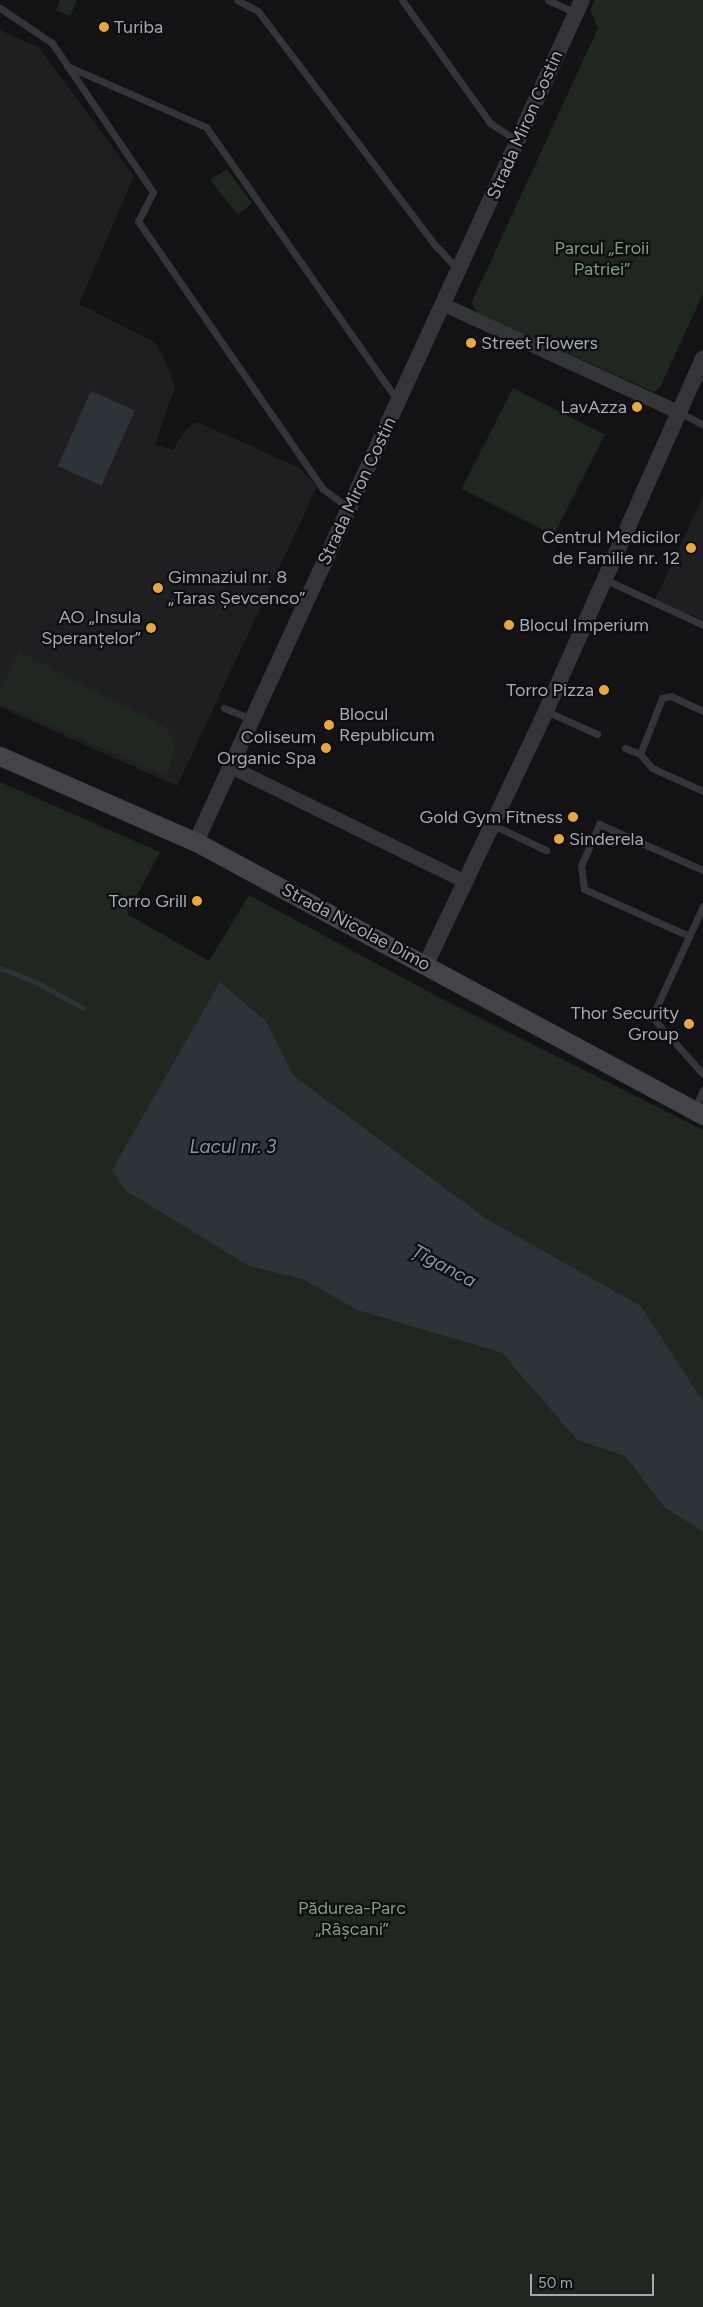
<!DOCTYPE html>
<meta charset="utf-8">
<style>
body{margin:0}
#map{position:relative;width:703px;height:2307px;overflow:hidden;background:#131315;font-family:Figtree,sans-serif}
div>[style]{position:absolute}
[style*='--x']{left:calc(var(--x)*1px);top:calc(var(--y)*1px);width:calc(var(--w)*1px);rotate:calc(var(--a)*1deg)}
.built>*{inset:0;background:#1f1f21}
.green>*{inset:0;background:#1f2720;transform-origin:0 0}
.water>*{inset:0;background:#2c343a;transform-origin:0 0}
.stream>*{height:5px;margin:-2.5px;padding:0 2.5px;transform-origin:2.5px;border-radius:2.5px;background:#2c343a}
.service>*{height:7px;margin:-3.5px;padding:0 3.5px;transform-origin:3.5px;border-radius:3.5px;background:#343539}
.minor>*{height:14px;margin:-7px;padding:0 7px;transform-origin:7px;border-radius:7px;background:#343539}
.tertiary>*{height:16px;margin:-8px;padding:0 8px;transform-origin:8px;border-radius:8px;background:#343539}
.secondary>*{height:19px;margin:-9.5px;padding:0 9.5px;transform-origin:9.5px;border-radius:9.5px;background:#424449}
.dots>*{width:14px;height:14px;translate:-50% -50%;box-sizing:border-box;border:2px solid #0e0e10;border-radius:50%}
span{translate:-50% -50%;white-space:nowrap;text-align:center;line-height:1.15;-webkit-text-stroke:4.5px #0e0e10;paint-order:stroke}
.poi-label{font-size:18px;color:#a5aab4}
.left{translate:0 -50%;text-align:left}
.right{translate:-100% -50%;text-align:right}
.street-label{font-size:18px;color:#a5aab4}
.park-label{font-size:18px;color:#7d9f7e}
.water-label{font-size:19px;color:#7d99ae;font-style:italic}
.scale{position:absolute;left:530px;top:2274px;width:124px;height:22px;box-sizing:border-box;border:2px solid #a5aab4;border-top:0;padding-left:6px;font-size:15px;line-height:18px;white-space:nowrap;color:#a5aab4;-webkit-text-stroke:4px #0e0e10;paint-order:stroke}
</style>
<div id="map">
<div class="built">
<div style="clip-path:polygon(0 30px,39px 48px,134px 176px,79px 304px,154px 342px,165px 360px,175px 387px,155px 445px,173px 450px,186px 429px,197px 422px,300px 468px,317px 487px,177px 786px,0 707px)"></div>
<div style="clip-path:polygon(703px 496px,703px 620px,655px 600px)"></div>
</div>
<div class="green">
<div style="clip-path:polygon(60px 0,77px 0,70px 16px,56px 10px)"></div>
<div style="clip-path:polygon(595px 0,703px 0,703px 294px,660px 387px,654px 392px,476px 312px,472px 302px,598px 28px,590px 10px)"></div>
<div style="clip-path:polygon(227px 169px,252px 203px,238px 215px,210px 180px)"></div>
<div style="left:513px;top:388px;width:103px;height:113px;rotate:27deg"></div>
<div style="clip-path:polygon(19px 651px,165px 727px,172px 737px,174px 753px,166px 776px,0 704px,0 692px)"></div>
<div style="clip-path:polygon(0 782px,160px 852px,127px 914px,209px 961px,249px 895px,433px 994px,703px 1130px,703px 1401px,641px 1306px,487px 1219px,294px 1076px,267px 1022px,220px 983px,249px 1266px,302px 1279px,357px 1310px,502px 1353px,577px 1440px,625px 1456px,664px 1507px,703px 1532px,703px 2307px,0 2307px)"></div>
</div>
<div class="water">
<div style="left:91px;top:391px;width:48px;height:82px;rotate:24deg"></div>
<div style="clip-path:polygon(220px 982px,267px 1022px,294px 1076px,487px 1219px,641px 1306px,703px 1401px,703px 1532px,664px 1507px,625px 1456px,577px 1440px,502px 1353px,357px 1310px,302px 1279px,249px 1266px,125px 1190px,112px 1170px)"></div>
</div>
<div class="stream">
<div style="--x:0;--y:968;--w:36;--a:21"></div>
<div style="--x:34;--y:981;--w:56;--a:28.9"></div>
</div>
<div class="service">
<div style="--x:237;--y:0;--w:24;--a:28"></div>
<div style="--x:258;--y:11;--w:295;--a:52.9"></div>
<div style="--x:436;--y:246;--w:33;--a:47"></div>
<div style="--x:402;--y:0;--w:151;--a:54.4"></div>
<div style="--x:490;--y:123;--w:33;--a:33"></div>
<div style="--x:548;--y:0;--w:31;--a:25"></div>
<div style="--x:0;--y:8;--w:63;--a:33.9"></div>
<div style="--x:52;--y:43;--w:180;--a:55.9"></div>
<div style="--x:153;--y:192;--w:33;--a:117"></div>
<div style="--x:138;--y:221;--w:326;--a:55.4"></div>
<div style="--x:323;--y:489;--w:31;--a:36"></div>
<div style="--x:67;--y:66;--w:152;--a:23.7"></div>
<div style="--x:206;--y:127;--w:335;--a:55"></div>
<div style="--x:679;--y:412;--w:27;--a:28"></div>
<div style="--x:604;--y:579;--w:109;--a:24.9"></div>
<div style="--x:224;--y:708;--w:31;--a:22"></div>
<div style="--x:546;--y:711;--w:56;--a:24.3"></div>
<div style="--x:703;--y:711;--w:35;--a:-155"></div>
<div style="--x:671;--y:696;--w:9;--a:167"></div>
<div style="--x:662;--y:698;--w:60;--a:111.4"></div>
<div style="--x:640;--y:754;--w:18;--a:49"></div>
<div style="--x:652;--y:768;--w:56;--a:24.3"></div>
<div style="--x:625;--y:748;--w:16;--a:22"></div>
<div style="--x:493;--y:825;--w:59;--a:25.3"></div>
<div style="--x:703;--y:906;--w:122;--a:114.7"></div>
<div style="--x:652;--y:1017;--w:76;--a:48.2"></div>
<div style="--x:689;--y:936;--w:115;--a:-155.9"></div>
<div style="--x:584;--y:889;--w:23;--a:-97"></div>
<div style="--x:581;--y:866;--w:46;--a:-66.8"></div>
<div style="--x:599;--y:824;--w:114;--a:23.9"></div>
<div style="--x:695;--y:1108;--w:20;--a:-66"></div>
</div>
<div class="minor">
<div style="--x:442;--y:304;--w:260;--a:24.6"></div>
<div style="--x:231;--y:767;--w:262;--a:26.1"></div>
</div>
<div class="tertiary">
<div style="--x:196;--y:842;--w:926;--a:-65.37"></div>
<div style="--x:426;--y:964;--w:280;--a:-64.6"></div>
<div style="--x:546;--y:711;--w:386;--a:-66"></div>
</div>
<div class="secondary">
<div style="--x:0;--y:756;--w:214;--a:23.7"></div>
<div style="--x:196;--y:842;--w:576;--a:28.3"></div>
</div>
<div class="dots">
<div style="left:104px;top:27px;background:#eaa835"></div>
<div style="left:471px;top:343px;background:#eaa835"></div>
<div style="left:637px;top:407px;background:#eaa835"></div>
<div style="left:691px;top:548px;background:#eaa835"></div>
<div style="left:158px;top:588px;background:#eaa835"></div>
<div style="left:509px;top:625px;background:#eaa835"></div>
<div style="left:151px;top:628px;background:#eaa835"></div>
<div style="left:604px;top:690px;background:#eaa835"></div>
<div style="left:329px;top:725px;background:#eaa835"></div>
<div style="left:326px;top:748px;background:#eaa835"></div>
<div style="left:573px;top:817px;background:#eaa835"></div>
<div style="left:559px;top:839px;background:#eaa835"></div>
<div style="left:197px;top:901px;background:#eaa835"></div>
<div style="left:689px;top:1024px;background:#eaa835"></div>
</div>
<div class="poi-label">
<span class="left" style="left:114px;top:27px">Turiba</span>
<span class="left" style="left:481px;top:343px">Street Flowers</span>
<span class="right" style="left:627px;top:407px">LavAzza</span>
<span class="right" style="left:680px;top:548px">Centrul Medicilor<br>de Familie nr. 12</span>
<span class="left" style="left:168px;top:588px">Gimnaziul nr. 8<br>„Taras Șevcenco”</span>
<span class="right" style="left:141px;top:628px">AO „Insula<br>Speranțelor”</span>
<span class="left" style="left:519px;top:625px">Blocul Imperium</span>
<span class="right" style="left:594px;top:690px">Torro Pizza</span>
<span class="left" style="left:339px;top:725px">Blocul<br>Republicum</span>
<span class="right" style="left:316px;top:748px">Coliseum<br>Organic Spa</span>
<span class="right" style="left:563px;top:817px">Gold Gym Fitness</span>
<span class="left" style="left:569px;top:839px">Sinderela</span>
<span class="right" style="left:187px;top:901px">Torro Grill</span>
<span class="right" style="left:679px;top:1024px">Thor Security<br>Group</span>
</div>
<div class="street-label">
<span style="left:525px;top:125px;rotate:-66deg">Strada Miron Costin</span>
<span style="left:357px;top:491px;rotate:-65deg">Strada Miron Costin</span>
<span style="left:356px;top:927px;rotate:28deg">Strada Nicolae Dimo</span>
</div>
<div class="park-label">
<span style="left:602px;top:259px">Parcul „Eroii<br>Patriei”</span>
<span style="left:352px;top:1919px">Pădurea-Parc<br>„Râșcani”</span>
</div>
<div class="water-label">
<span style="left:233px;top:1147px">Lacul nr. 3</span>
<span style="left:444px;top:1266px;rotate:28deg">Țîganca</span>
</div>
<div class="scale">50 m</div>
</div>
